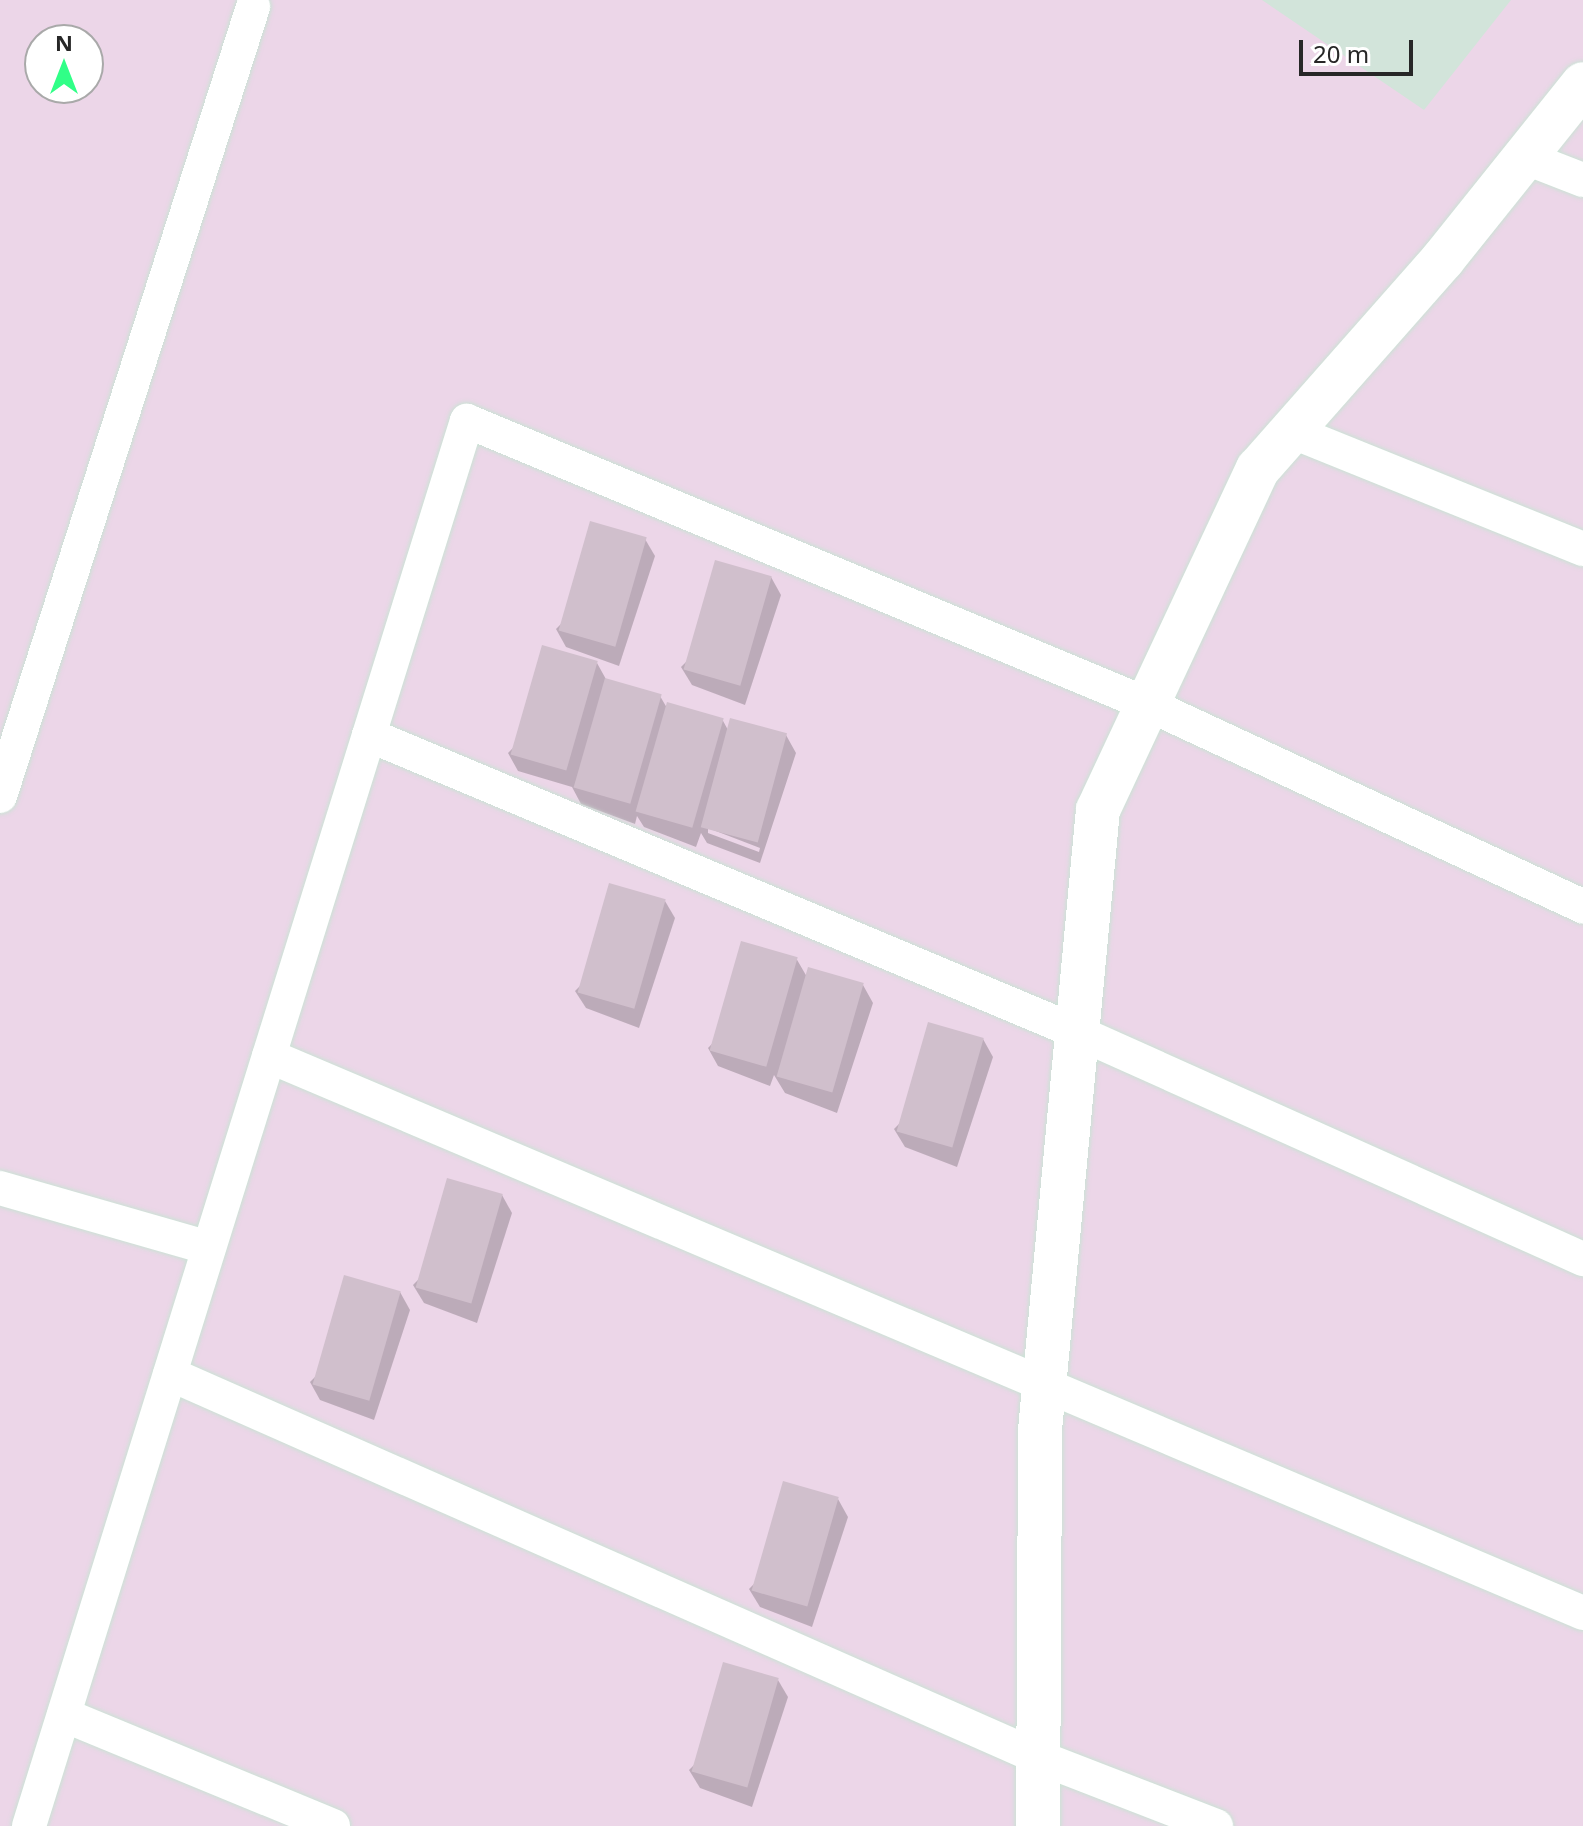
<!DOCTYPE html>
<style>
body{margin:0}
#map{position:relative;width:1583px;height:1826px;overflow:hidden;background:#ecd6e8;font-family:"Noto Sans",sans-serif}
div>[style]{position:absolute}
[style*='--x']{left:calc(var(--x)*1px);top:calc(var(--y)*1px);width:calc(var(--w)*1px);rotate:calc(var(--a)*1deg)}
.airport>*{inset:0;background:#d2e4da}
.shadow>*{inset:0;background:#0003}
.building>*{inset:0;background:#d0bfcc;transform-origin:0 0}
.roads{filter:drop-shadow(0 0 2px #cbe2d5) drop-shadow(0 0 2px #cbe2d5)}
.minor>*{height:34px;margin:-17px;padding:0 17px;transform-origin:17px;border-radius:17px;background:#fff}
.secondary>*{height:44px;margin:-22px;padding:0 22px;transform-origin:22px;border-radius:22px;background:#fff}
span{translate:-50% -50%;white-space:nowrap;text-align:center;line-height:1.15;-webkit-text-stroke:6px #fff;paint-order:stroke}
.north{position:absolute;left:24px;top:24px;width:80px;height:80px;box-sizing:border-box;background:#fff;border:2px solid #a9a9a9;border-radius:50%;rotate:0deg;font-size:22px;font-weight:700;line-height:32px;text-align:center;color:#272727}
.north::after{content:'';display:block;margin:auto;width:28px;height:36px;background:#30ff87;clip-path:polygon(50% 0,100% 100%,50% 72%,0 100%)}
.scale{position:absolute;left:1299px;top:40px;width:114px;height:36px;box-sizing:border-box;border:4px solid #272727;border-top:0;padding-left:10px;font-size:24px;line-height:28px;white-space:nowrap;color:#272727;-webkit-text-stroke:6px #fff;paint-order:stroke}
</style>
<div id="map">
<div class="airport">
<div style="clip-path:polygon(1262px 0,1511px 0,1424px 110px)"></div>
</div>
<div class="shadow">
<div style="clip-path:polygon(645px 539px,655px 556px,619px 666px,566px 647px,556px 629px)"></div>
<div style="clip-path:polygon(771px 577px,781px 595px,745px 705px,692px 685px,681px 667px)"></div>
<div style="clip-path:polygon(evenodd,597px 663px,607px 681px,660px 696px,667px 708px,722px 719px,728px 730px,786px 735px,796px 753px,760px 863px,707px 843px,701px 833px,696px 847px,644px 827px,637px 816px,635px 824px,581px 804px,572px 787px,518px 771px,508px 753px,597px 663px,708px 828px,760px 848px,759px 852px,708px 833px,708px 828px)"></div>
<div style="clip-path:polygon(665px 901px,675px 918px,639px 1028px,586px 1008px,575px 991px)"></div>
<div style="clip-path:polygon(796px 958px,807px 977px,863px 985px,873px 1003px,837px 1113px,785px 1093px,774px 1075px,770px 1086px,718px 1066px,708px 1048px)"></div>
<div style="clip-path:polygon(983px 1039px,993px 1057px,957px 1167px,905px 1147px,894px 1129px)"></div>
<div style="clip-path:polygon(502px 1195px,512px 1213px,477px 1323px,424px 1303px,413px 1285px)"></div>
<div style="clip-path:polygon(400px 1292px,410px 1310px,374px 1420px,320px 1400px,310px 1382px)"></div>
<div style="clip-path:polygon(838px 1499px,848px 1517px,812px 1627px,760px 1607px,749px 1589px)"></div>
<div style="clip-path:polygon(778px 1680px,788px 1697px,752px 1807px,700px 1788px,689px 1770px)"></div>
</div>
<div class="building">
<div style="left:590px;top:521px;width:59px;height:114px;rotate:16deg"></div>
<div style="left:715px;top:560px;width:59px;height:114px;rotate:16deg"></div>
<div style="left:542px;top:645px;width:58px;height:114px;rotate:16deg"></div>
<div style="left:605px;top:678px;width:59px;height:114px;rotate:16deg"></div>
<div style="left:667px;top:702px;width:59px;height:114px;rotate:16deg"></div>
<div style="left:730px;top:718px;width:59px;height:113px;rotate:15deg"></div>
<div style="left:609px;top:883px;width:59px;height:114px;rotate:16deg"></div>
<div style="left:741px;top:941px;width:59px;height:114px;rotate:16deg"></div>
<div style="left:808px;top:967px;width:58px;height:114px;rotate:16deg"></div>
<div style="left:928px;top:1022px;width:58px;height:114px;rotate:16deg"></div>
<div style="left:447px;top:1178px;width:58px;height:114px;rotate:16deg"></div>
<div style="left:344px;top:1275px;width:59px;height:114px;rotate:16deg"></div>
<div style="left:783px;top:1481px;width:58px;height:114px;rotate:16deg"></div>
<div style="left:723px;top:1662px;width:58px;height:114px;rotate:16deg"></div>
</div>
<div class="roads">
<div class="minor">
<div style="--x:1524;--y:157;--w:63;--a:21.3"></div>
<div style="--x:1291;--y:431;--w:315;--a:22"></div>
<div style="--x:369;--y:735;--w:768;--a:22.76"></div>
<div style="--x:1077;--y:1032;--w:555;--a:24.16"></div>
<div style="--x:0;--y:796;--w:829;--a:-72.22"></div>
<div style="--x:269;--y:1056;--w:1427;--a:22.97"></div>
<div style="--x:0;--y:1188;--w:217;--a:16"></div>
<div style="--x:170;--y:1374;--w:949;--a:23.81"></div>
<div style="--x:1038;--y:1757;--w:191;--a:21.2"></div>
<div style="--x:64;--y:1715;--w:291;--a:22.4"></div>
<div style="--x:29;--y:1826;--w:1472;--a:-72.69"></div>
<div style="--x:467;--y:421;--w:737;--a:22.6"></div>
<div style="--x:1147;--y:704;--w:481;--a:24.9"></div>
</div>
<div class="secondary">
<div style="--x:1038;--y:1826;--w:396;--a:-89.7"></div>
<div style="--x:1040;--y:1430;--w:623;--a:-84.66"></div>
<div style="--x:1098;--y:810;--w:377;--a:-64.9"></div>
<div style="--x:1258;--y:469;--w:280;--a:-48.6"></div>
<div style="--x:1443;--y:259;--w:224;--a:-51.3"></div>
</div>
</div>
<div class="north">N</div>
<div class="scale">20 m</div>
</div>
